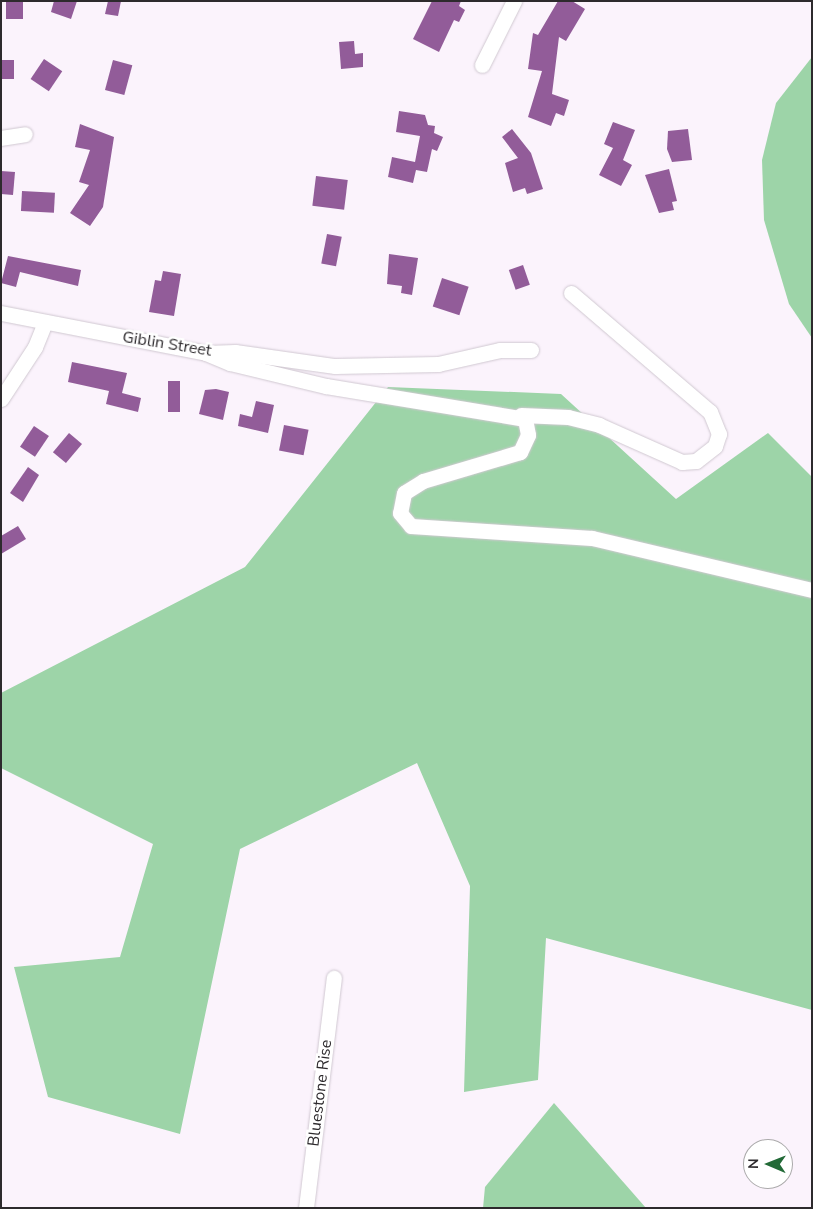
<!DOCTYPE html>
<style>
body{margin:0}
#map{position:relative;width:813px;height:1209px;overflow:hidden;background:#fbf3fc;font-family:"Nunito Sans",sans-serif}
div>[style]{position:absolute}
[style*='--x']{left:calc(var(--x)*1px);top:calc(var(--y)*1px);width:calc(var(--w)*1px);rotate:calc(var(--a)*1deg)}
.green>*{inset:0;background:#9dd4a8}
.building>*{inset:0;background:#925c99;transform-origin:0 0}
.roads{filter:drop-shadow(0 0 1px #d0c8d1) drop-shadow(0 0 1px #d0c8d1)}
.minor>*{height:15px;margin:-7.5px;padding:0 7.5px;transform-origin:7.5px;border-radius:7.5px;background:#fff}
span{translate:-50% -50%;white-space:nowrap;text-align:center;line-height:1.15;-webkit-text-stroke:5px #fff;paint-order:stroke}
.street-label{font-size:16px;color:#2d2a2d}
.frame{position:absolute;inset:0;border:2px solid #2d2a2d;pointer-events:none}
.north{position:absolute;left:743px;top:1139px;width:50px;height:50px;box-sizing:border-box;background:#fff;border:1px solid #abaaab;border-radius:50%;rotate:271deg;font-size:14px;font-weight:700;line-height:20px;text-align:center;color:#2d2a2d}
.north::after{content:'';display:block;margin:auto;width:18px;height:22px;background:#226a37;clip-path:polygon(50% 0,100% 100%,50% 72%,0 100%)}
</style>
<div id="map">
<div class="green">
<div style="clip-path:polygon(812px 57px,812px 338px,789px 304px,764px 220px,762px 160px,776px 103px)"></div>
<div style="clip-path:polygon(388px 387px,561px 394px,676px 499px,768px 433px,812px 477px,812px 1010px,546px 938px,538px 1080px,464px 1092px,470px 886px,417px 763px,240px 849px,180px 1134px,48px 1097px,14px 967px,120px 957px,153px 844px,1px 768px,1px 693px,245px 567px)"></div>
<div style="clip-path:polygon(554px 1103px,646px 1208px,483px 1208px,485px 1187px)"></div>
</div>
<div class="building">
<div style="left:6px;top:1px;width:17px;height:18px"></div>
<div style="clip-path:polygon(54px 1px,77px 1px,71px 19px,51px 12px)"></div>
<div style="clip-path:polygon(108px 1px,121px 1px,118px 16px,105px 14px)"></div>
<div style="clip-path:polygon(432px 1px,461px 1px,459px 6px,465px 10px,459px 22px,454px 20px,439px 52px,413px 39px)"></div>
<div style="clip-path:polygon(558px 1px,572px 1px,585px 9px,566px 41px,559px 37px,552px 94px,569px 100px,564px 116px,556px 113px,551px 126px,528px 117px,542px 71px,528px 69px,533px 33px,538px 35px)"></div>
<div style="clip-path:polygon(354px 41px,355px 54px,363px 53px,363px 67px,341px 69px,339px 42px)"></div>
<div style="left:44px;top:59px;width:22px;height:24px;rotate:34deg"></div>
<div style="left:1px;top:60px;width:13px;height:19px"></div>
<div style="left:113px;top:60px;width:20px;height:31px;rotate:15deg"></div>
<div style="clip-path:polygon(399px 111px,425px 115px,428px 125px,435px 126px,434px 133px,443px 137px,437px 151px,432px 149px,427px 172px,416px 170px,413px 183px,388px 177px,392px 157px,415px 162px,420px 136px,396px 132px)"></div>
<div style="clip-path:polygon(613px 122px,635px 130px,623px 160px,632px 165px,621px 186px,599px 175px,613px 148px,604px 144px)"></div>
<div style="clip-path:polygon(80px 124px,114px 137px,103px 207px,90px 226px,70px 213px,89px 185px,79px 182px,90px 150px,75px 147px)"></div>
<div style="clip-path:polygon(512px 129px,531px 153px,543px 189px,527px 194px,525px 188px,513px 192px,505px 163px,518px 158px,502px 137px)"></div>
<div style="clip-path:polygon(688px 129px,692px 160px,672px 162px,667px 149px,668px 131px)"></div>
<div style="clip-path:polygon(669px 169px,677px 201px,672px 202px,674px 210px,659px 213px,645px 175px)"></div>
<div style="clip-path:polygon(1px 171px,15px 172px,13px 195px,1px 194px)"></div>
<div style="left:316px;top:176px;width:32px;height:30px;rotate:7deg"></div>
<div style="left:22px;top:191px;width:33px;height:20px;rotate:3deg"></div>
<div style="left:327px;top:234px;width:15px;height:30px;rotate:11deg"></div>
<div style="clip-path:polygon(389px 254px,418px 258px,412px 295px,401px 293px,402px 286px,387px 284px)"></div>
<div style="clip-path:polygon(8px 256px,81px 270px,78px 286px,20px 272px,16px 287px,1px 283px)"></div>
<div style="left:523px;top:265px;width:21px;height:15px;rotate:71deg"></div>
<div style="clip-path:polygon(163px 271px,181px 274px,174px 316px,149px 312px,155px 280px,161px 281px)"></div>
<div style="left:442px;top:278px;width:28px;height:30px;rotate:18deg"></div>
<div style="clip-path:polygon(72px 362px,127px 373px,122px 393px,141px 398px,138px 412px,106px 404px,109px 391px,68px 382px)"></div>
<div style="left:168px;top:381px;width:12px;height:31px"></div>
<div style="clip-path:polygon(216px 389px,229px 392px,223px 420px,199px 414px,205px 390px)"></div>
<div style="clip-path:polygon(256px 401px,274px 405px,268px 433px,238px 426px,240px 414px,252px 417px)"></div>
<div style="left:284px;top:425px;width:25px;height:26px;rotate:11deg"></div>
<div style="left:34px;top:426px;width:18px;height:25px;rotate:34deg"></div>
<div style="left:69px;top:433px;width:17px;height:25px;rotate:40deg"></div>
<div style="clip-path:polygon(28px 467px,39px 475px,23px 502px,10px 493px)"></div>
<div style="clip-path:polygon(18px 526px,26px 539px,1px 554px,1px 536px)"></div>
</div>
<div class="roads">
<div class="minor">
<div style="--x:482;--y:65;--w:72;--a:-63.4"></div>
<div style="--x:1;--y:138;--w:24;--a:-9"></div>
<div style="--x:1;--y:313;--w:209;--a:11"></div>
<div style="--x:206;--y:353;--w:29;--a:-2"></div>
<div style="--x:235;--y:352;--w:101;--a:8"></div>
<div style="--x:335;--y:366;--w:103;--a:-1.1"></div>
<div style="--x:438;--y:364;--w:64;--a:-12.7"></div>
<div style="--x:500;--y:350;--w:31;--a:0"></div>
<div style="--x:206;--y:353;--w:26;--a:23"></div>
<div style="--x:230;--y:363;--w:99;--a:13.5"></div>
<div style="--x:326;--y:386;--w:202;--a:9.4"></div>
<div style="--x:525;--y:419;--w:16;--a:79"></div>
<div style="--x:528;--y:435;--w:19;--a:115"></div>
<div style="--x:520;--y:452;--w:101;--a:163.4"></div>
<div style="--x:423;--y:481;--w:22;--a:148"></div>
<div style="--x:404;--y:493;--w:20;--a:101"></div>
<div style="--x:400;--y:513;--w:17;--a:50"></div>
<div style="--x:411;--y:526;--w:181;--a:3.8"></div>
<div style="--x:592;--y:538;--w:226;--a:13.3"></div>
<div style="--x:1;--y:399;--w:62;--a:-56.8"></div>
<div style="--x:35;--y:347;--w:27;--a:-68"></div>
<div style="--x:521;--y:415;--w:47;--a:2.4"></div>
<div style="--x:568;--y:417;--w:32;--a:14"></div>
<div style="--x:599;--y:425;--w:91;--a:24"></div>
<div style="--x:682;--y:462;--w:14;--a:-4"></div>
<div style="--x:696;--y:461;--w:24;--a:-38"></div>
<div style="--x:715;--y:446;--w:13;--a:-72"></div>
<div style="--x:719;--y:434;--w:24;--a:-112"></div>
<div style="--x:710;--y:412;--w:183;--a:-139.4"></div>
<div style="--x:306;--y:1208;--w:232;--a:-83.1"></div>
</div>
</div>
<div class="street-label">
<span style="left:167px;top:344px;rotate:9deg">Giblin Street</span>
<span style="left:320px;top:1093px;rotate:-83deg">Bluestone Rise</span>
</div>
<div class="frame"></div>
<div class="north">N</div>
</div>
